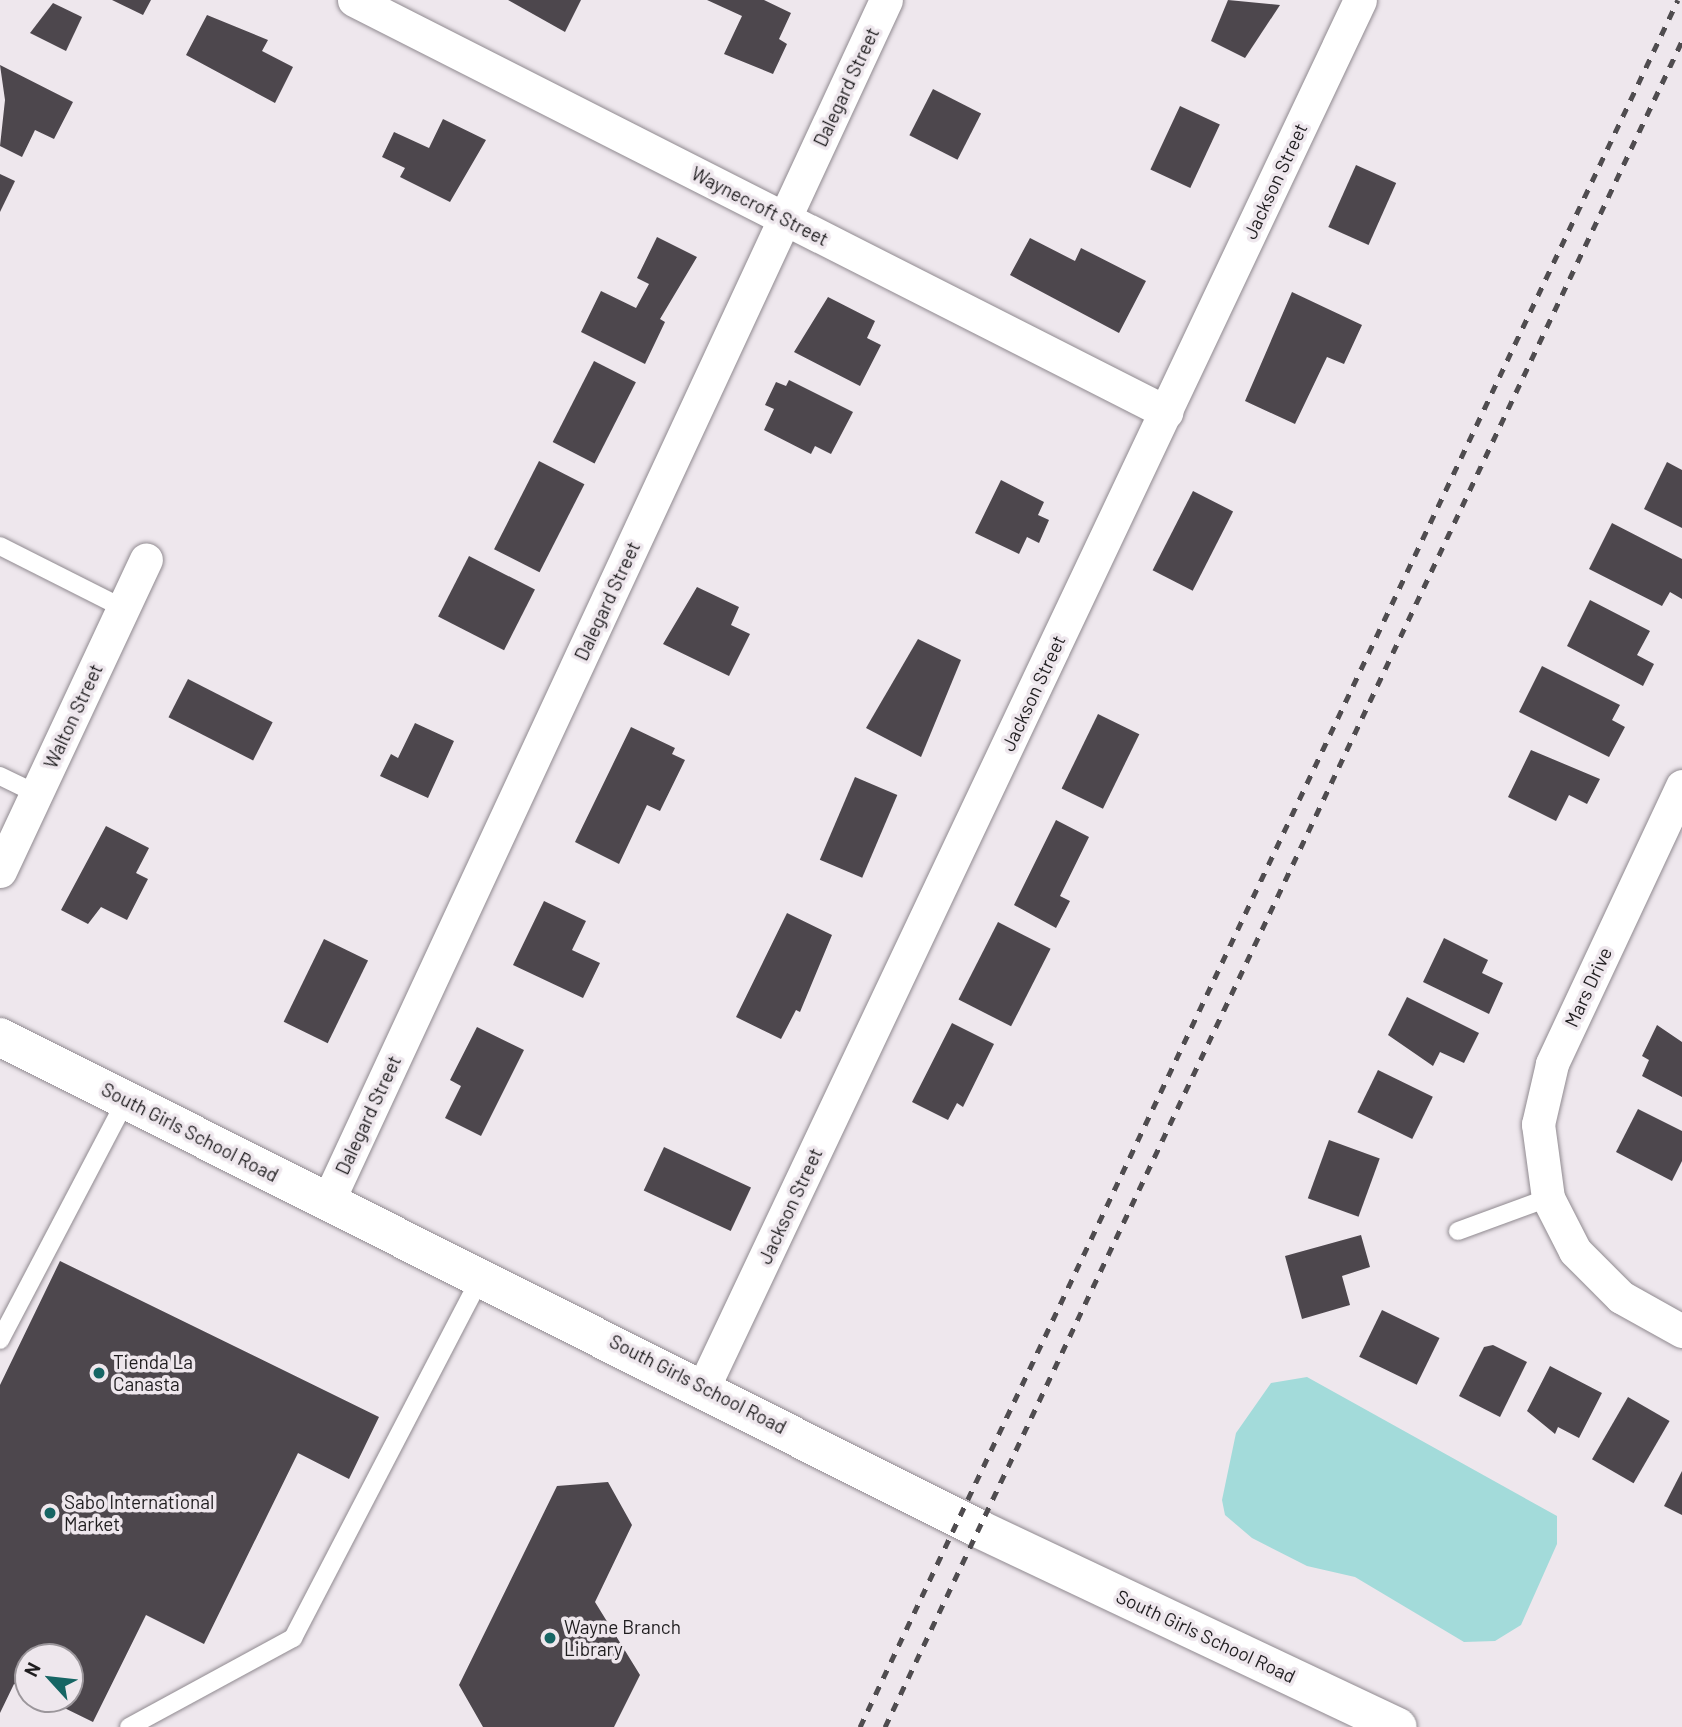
<!DOCTYPE html>
<style>
body{margin:0}
#map{position:relative;width:1682px;height:1727px;overflow:hidden;background:#eee7ed;font-family:Barlow,sans-serif}
div>[style]{position:absolute}
[style*='--x']{left:calc(var(--x)*1px);top:calc(var(--y)*1px);width:calc(var(--w)*1px);rotate:calc(var(--a)*1deg)}
.water>*{inset:0;background:#a3dbda}
.building>*{inset:0;background:#4d474d;transform-origin:0 0}
.roads{filter:drop-shadow(0 0 2px #908a90) drop-shadow(0 0 2px #908a90)}
.lane>*{height:18px;margin:-9px;padding:0 9px;transform-origin:9px;border-radius:9px;background:#fff}
.street>*{height:33px;margin:-16.5px;padding:0 16.5px;transform-origin:16.5px;border-radius:16.5px;background:#fff}
.secondary>*{height:38px;margin:-19px;padding:0 19px;transform-origin:19px;border-radius:19px;background:#fff}
.rail>*{height:5px;margin-top:-2.5px;transform-origin:0;background:repeating-linear-gradient(90deg,#4f4c4f 0 9px,transparent 0 18px)}
.dots>*{width:19px;height:19px;translate:-50% -50%;box-sizing:border-box;border:4px solid #eee7ed;border-radius:50%}
span{translate:-50% -50%;white-space:nowrap;text-align:center;line-height:1.15;-webkit-text-stroke:7px #eee7ed;paint-order:stroke}
.street-label{font-size:19px;color:#1f1d1f}
.poi-label{font-size:19px;color:#1f1d1f}
.left{translate:0 -50%;text-align:left}
.north{position:absolute;left:14px;top:1643px;width:70px;height:70px;box-sizing:border-box;background:#eee7ed;border:2px solid #9b969b;border-radius:50%;rotate:297deg;font-size:19px;font-weight:700;line-height:28px;text-align:center;color:#1f1d1f}
.north::after{content:'';display:block;margin:auto;width:24px;height:32px;background:#166564;clip-path:polygon(50% 0,100% 100%,50% 72%,0 100%)}
</style>
<div id="map">
<div class="water">
<div style="clip-path:polygon(1307px 1377px,1557px 1516px,1557px 1544px,1521px 1625px,1495px 1641px,1464px 1642px,1355px 1577px,1307px 1566px,1252px 1538px,1225px 1515px,1222px 1500px,1236px 1433px,1271px 1383px)"></div>
</div>
<div class="building">
<div style="clip-path:polygon(112px 0,151px 0,143px 15px)"></div>
<div style="clip-path:polygon(508px 0,581px 0,565px 32px)"></div>
<div style="clip-path:polygon(707px 0,764px 0,791px 13px,779px 39px,787px 44px,773px 74px,724px 54px,742px 16px)"></div>
<div style="clip-path:polygon(1228px 0,1280px 5px,1245px 58px,1211px 41px)"></div>
<div style="clip-path:polygon(53px 3px,82px 17px,66px 51px,30px 33px)"></div>
<div style="clip-path:polygon(207px 15px,268px 40px,262px 51px,293px 67px,275px 103px,186px 55px)"></div>
<div style="clip-path:polygon(0 65px,73px 102px,54px 139px,35px 130px,22px 157px,0 146px,5px 100px)"></div>
<div style="left:933px;top:89px;width:54px;height:52px;rotate:27deg"></div>
<div style="left:1180px;top:106px;width:44px;height:70px;rotate:25deg"></div>
<div style="clip-path:polygon(443px 119px,486px 140px,450px 202px,400px 177px,405px 168px,382px 157px,394px 132px,429px 148px)"></div>
<div style="left:1356px;top:165px;width:44px;height:68px;rotate:24deg"></div>
<div style="clip-path:polygon(0 174px,15px 181px,0 212px)"></div>
<div style="clip-path:polygon(657px 237px,697px 257px,660px 319px,665px 322px,645px 364px,581px 332px,601px 291px,636px 308px,649px 284px,637px 278px)"></div>
<div style="clip-path:polygon(1030px 238px,1075px 261px,1081px 248px,1146px 281px,1119px 333px,1010px 275px)"></div>
<div style="clip-path:polygon(1292px 292px,1362px 325px,1344px 364px,1327px 357px,1295px 424px,1245px 401px)"></div>
<div style="clip-path:polygon(828px 297px,875px 321px,867px 338px,881px 345px,860px 386px,794px 352px)"></div>
<div style="left:594px;top:361px;width:47px;height:91px;rotate:27deg"></div>
<div style="clip-path:polygon(789px 380px,853px 412px,831px 454px,815px 446px,811px 454px,764px 430px,774px 409px,765px 405px,776px 382px,786px 386px)"></div>
<div style="left:539px;top:461px;width:51px;height:99px;rotate:27deg"></div>
<div style="clip-path:polygon(1667px 462px,1682px 470px,1682px 528px,1644px 509px)"></div>
<div style="clip-path:polygon(1001px 480px,1044px 502px,1038px 515px,1049px 520px,1039px 543px,1027px 537px,1019px 554px,975px 533px)"></div>
<div style="left:1193px;top:491px;width:45px;height:89px;rotate:27deg"></div>
<div style="clip-path:polygon(1612px 523px,1682px 559px,1682px 599px,1670px 592px,1662px 606px,1589px 569px)"></div>
<div style="left:469px;top:556px;width:74px;height:68px;rotate:27deg"></div>
<div style="clip-path:polygon(697px 587px,739px 607px,731px 625px,750px 634px,729px 676px,663px 644px)"></div>
<div style="clip-path:polygon(1590px 600px,1650px 631px,1637px 655px,1654px 664px,1643px 686px,1567px 646px)"></div>
<div style="clip-path:polygon(918px 639px,961px 660px,921px 757px,866px 728px)"></div>
<div style="clip-path:polygon(1542px 666px,1620px 705px,1612px 720px,1625px 727px,1609px 757px,1519px 712px)"></div>
<div style="left:188px;top:679px;width:95px;height:43px;rotate:27deg"></div>
<div style="left:1098px;top:714px;width:46px;height:83px;rotate:26deg"></div>
<div style="clip-path:polygon(415px 723px,454px 741px,428px 798px,380px 776px,391px 754px,398px 758px)"></div>
<div style="clip-path:polygon(631px 727px,675px 748px,672px 754px,685px 760px,660px 811px,647px 805px,619px 864px,575px 842px)"></div>
<div style="clip-path:polygon(1531px 750px,1600px 779px,1587px 804px,1569px 795px,1556px 821px,1508px 797px)"></div>
<div style="left:855px;top:777px;width:46px;height:90px;rotate:23deg"></div>
<div style="clip-path:polygon(1056px 820px,1089px 837px,1060px 896px,1070px 901px,1056px 928px,1014px 905px)"></div>
<div style="clip-path:polygon(106px 826px,149px 848px,136px 873px,148px 879px,127px 920px,101px 907px,88px 924px,61px 910px)"></div>
<div style="clip-path:polygon(544px 901px,586px 921px,572px 950px,600px 963px,583px 998px,513px 965px)"></div>
<div style="clip-path:polygon(787px 913px,832px 935px,800px 1012px,796px 1010px,781px 1039px,736px 1017px)"></div>
<div style="left:998px;top:922px;width:59px;height:87px;rotate:27deg"></div>
<div style="clip-path:polygon(1444px 938px,1488px 960px,1482px 973px,1503px 983px,1489px 1014px,1423px 982px)"></div>
<div style="left:324px;top:939px;width:49px;height:92px;rotate:26deg"></div>
<div style="clip-path:polygon(1407px 997px,1479px 1033px,1464px 1063px,1440px 1052px,1433px 1066px,1388px 1035px)"></div>
<div style="clip-path:polygon(952px 1023px,994px 1044px,963px 1107px,957px 1103px,948px 1120px,912px 1102px)"></div>
<div style="clip-path:polygon(1657px 1025px,1682px 1042px,1682px 1097px,1642px 1076px,1649px 1060px,1642px 1056px)"></div>
<div style="clip-path:polygon(477px 1027px,524px 1050px,481px 1136px,445px 1118px,461px 1086px,450px 1080px)"></div>
<div style="left:1378px;top:1070px;width:61px;height:47px;rotate:26deg"></div>
<div style="clip-path:polygon(1638px 1109px,1682px 1131px,1682px 1161px,1672px 1181px,1616px 1152px)"></div>
<div style="left:1329px;top:1140px;width:54px;height:62px;rotate:20deg"></div>
<div style="left:664px;top:1147px;width:96px;height:48px;rotate:25deg"></div>
<div style="clip-path:polygon(1361px 1235px,1370px 1267px,1342px 1276px,1350px 1305px,1302px 1319px,1285px 1256px)"></div>
<div style="clip-path:polygon(60px 1261px,379px 1417px,349px 1479px,298px 1453px,204px 1644px,146px 1615px,93px 1722px,46px 1699px,70px 1699px,70px 1657px,28px 1657px,28px 1690px,14px 1684px,0 1713px,0 1385px)"></div>
<div style="left:1382px;top:1310px;width:64px;height:52px;rotate:26deg"></div>
<div style="clip-path:polygon(1493px 1345px,1527px 1362px,1500px 1417px,1459px 1396px,1484px 1347px)"></div>
<div style="clip-path:polygon(1550px 1366px,1602px 1393px,1579px 1438px,1558px 1427px,1555px 1434px,1527px 1411px)"></div>
<div style="left:1628px;top:1397px;width:48px;height:72px;rotate:30deg"></div>
<div style="clip-path:polygon(1682px 1471px,1682px 1515px,1664px 1506px)"></div>
<div style="clip-path:polygon(608px 1482px,632px 1525px,595px 1602px,640px 1675px,614px 1727px,483px 1727px,459px 1685px,557px 1486px)"></div>
</div>
<div class="roads">
<div class="lane">
<div style="--x:0;--y:546;--w:138;--a:26.8"></div>
<div style="--x:0;--y:776;--w:41;--a:25.9"></div>
<div style="--x:1458;--y:1231;--w:96;--a:-20.1"></div>
<div style="--x:0;--y:1340;--w:271;--a:-62.3"></div>
<div style="--x:129;--y:1727;--w:187;--a:-28.5"></div>
<div style="--x:293;--y:1638;--w:407;--a:-62.5"></div>
</div>
<div class="street">
<div style="--x:354;--y:0;--w:911;--a:26.9"></div>
<div style="--x:1682;--y:786;--w:307;--a:115.1"></div>
<div style="--x:1552;--y:1064;--w:62;--a:103.1"></div>
<div style="--x:1538;--y:1124;--w:75;--a:82.3"></div>
<div style="--x:1548;--y:1198;--w:59;--a:63"></div>
<div style="--x:1575;--y:1251;--w:65;--a:45"></div>
<div style="--x:1621;--y:1297;--w:70;--a:29.1"></div>
<div style="--x:0;--y:871;--w:344;--a:-64.9"></div>
<div style="--x:328;--y:1201;--w:1324;--a:-65.08"></div>
<div style="--x:704;--y:1386;--w:1533;--a:-64.67"></div>
</div>
<div class="secondary">
<div style="--x:0;--y:1037;--w:1096;--a:26.68"></div>
<div style="--x:979;--y:1529;--w:463;--a:25.3"></div>
</div>
</div>
<div class="rail">
<div style="--x:860;--y:1727;--w:1911;--a:-64.66"></div>
<div style="--x:885;--y:1727;--w:1865;--a:-64.7"></div>
</div>
<div class="dots">
<div style="left:99px;top:1373px;background:#166564"></div>
<div style="left:50px;top:1513px;background:#166564"></div>
<div style="left:550px;top:1638px;background:#166564"></div>
</div>
<div class="street-label">
<span style="left:846px;top:87px;rotate:-65deg">Dalegard Street</span>
<span style="left:1275px;top:181px;rotate:-65deg">Jackson Street</span>
<span style="left:760px;top:206px;rotate:27deg">Waynecroft Street</span>
<span style="left:607px;top:601px;rotate:-65deg">Dalegard Street</span>
<span style="left:1033px;top:693px;rotate:-65deg">Jackson Street</span>
<span style="left:73px;top:716px;rotate:-65deg">Walton Street</span>
<span style="left:1588px;top:987px;rotate:-65deg">Mars Drive</span>
<span style="left:368px;top:1115px;rotate:-65deg">Dalegard Street</span>
<span style="left:190px;top:1132px;rotate:27deg">South Girls School Road</span>
<span style="left:790px;top:1206px;rotate:-65deg">Jackson Street</span>
<span style="left:698px;top:1384px;rotate:27deg">South Girls School Road</span>
<span style="left:1206px;top:1636px;rotate:25deg">South Girls School Road</span>
</div>
<div class="poi-label">
<span class="left" style="left:113px;top:1373px">Tienda La<br>Canasta</span>
<span class="left" style="left:64px;top:1513px">Sabo International<br>Market</span>
<span class="left" style="left:564px;top:1638px">Wayne Branch<br>Library</span>
</div>
<div class="north">N</div>
</div>
